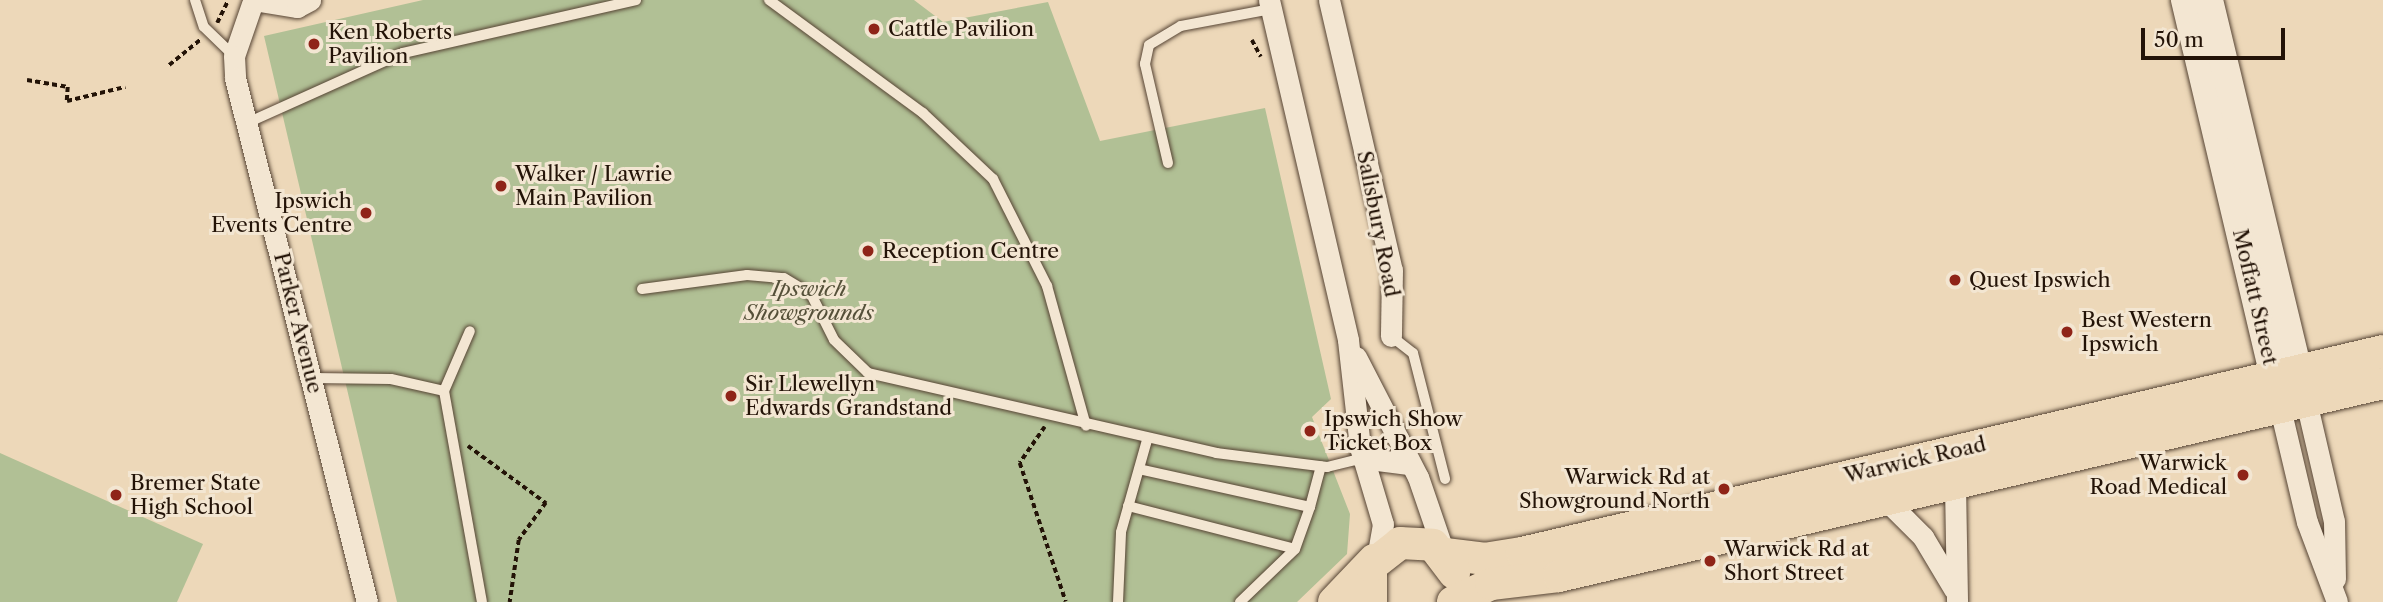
<!DOCTYPE html>
<style>
body{margin:0}
#map{position:relative;width:2383px;height:602px;overflow:hidden;background:#edd8b9;font-family:"Libre Caslon Text",serif}
div>[style]{position:absolute}
[style*='--x']{left:calc(var(--x)*1px);top:calc(var(--y)*1px);width:calc(var(--w)*1px);rotate:calc(var(--a)*1deg)}
.green>*{inset:0;background:#b1c095}
.path>*{height:3.5px;margin-top:-1.75px;transform-origin:0;background:repeating-linear-gradient(90deg,#231307 0 5px,transparent 0 8.5px)}
.roads{filter:drop-shadow(0 0 2px #564434) drop-shadow(0 0 2px #564434)}
.lane>*{height:10px;margin:-5px;padding:0 5px;transform-origin:5px;border-radius:5px;background:#f3e6d2}
.street>*{height:21px;margin:-10.5px;padding:0 10.5px;transform-origin:10.5px;border-radius:10.5px;background:#f3e6d2}
.secondary>*{height:28px;margin:-14px;padding:0 14px;transform-origin:14px;border-radius:14px;background:#f3e6d2}
.primary>*{height:32px;margin:-16px;padding:0 16px;transform-origin:16px;border-radius:16px;background:#edd8b9}
.dots>*{width:19px;height:19px;translate:-50% -50%;box-sizing:border-box;border:4px solid #f3e6d2;border-radius:50%}
span{translate:-50% -50%;white-space:nowrap;text-align:center;line-height:1.15;-webkit-text-stroke:6px #f3e6d2;paint-order:stroke}
.poi-label{font-size:21px;color:#231307}
.left{translate:0 -50%;text-align:left}
.right{translate:-100% -50%;text-align:right}
.street-label{font-size:21px;color:#231307}
.park-label{font-size:21px;color:#555039;font-style:italic}
.scale{position:absolute;left:2141px;top:28px;width:144px;height:32px;box-sizing:border-box;border:4px solid #231307;border-top:0;padding-left:9px;font-size:21px;line-height:24px;white-space:nowrap;color:#231307;-webkit-text-stroke:5px #f3e6d2;paint-order:stroke}
</style>
<div id="map">
<div class="green">
<div style="clip-path:polygon(423px 0,914px 0,943px 22px,1048px 2px,1100px 141px,1265px 108px,1331px 399px,1312px 417px,1350px 514px,1347px 554px,1297px 602px,397px 602px,264px 36px)"></div>
<div style="clip-path:polygon(0 453px,203px 544px,177px 602px,0 602px)"></div>
</div>
<div class="path">
<div style="--x:217;--y:23;--w:25;--a:-64"></div>
<div style="--x:1252;--y:40;--w:19;--a:62"></div>
<div style="--x:169;--y:65;--w:40;--a:-39"></div>
<div style="--x:27;--y:80;--w:42;--a:9.7"></div>
<div style="--x:68;--y:87;--w:14;--a:94"></div>
<div style="--x:67;--y:101;--w:60;--a:-13.6"></div>
<div style="--x:1045;--y:427;--w:44;--a:124.8"></div>
<div style="--x:1020;--y:463;--w:146;--a:71.7"></div>
<div style="--x:468;--y:446;--w:97;--a:36.2"></div>
<div style="--x:546;--y:503;--w:46;--a:126.1"></div>
<div style="--x:519;--y:540;--w:63;--a:98.3"></div>
<div style="--x:1334;--y:447;--w:8;--a:-60"></div>
</div>
<div class="roads">
<div class="lane">
<div style="--x:195;--y:0;--w:28;--a:72"></div>
<div style="--x:204;--y:27;--w:42;--a:44"></div>
<div style="--x:769;--y:0;--w:191;--a:36.3"></div>
<div style="--x:923;--y:113;--w:96;--a:43.3"></div>
<div style="--x:993;--y:179;--w:120;--a:63.2"></div>
<div style="--x:1047;--y:286;--w:145;--a:74.4"></div>
<div style="--x:247;--y:123;--w:171;--a:-24.2"></div>
<div style="--x:403;--y:53;--w:239;--a:-12.8"></div>
<div style="--x:1168;--y:163;--w:102;--a:-103.1"></div>
<div style="--x:1145;--y:64;--w:19;--a:-78"></div>
<div style="--x:1149;--y:45;--w:37;--a:-31"></div>
<div style="--x:1181;--y:26;--w:92;--a:-10.7"></div>
<div style="--x:642;--y:289;--w:106;--a:-7.6"></div>
<div style="--x:747;--y:275;--w:37;--a:5"></div>
<div style="--x:784;--y:278;--w:31;--a:31"></div>
<div style="--x:811;--y:294;--w:51;--a:63.4"></div>
<div style="--x:834;--y:340;--w:47;--a:44.1"></div>
<div style="--x:868;--y:373;--w:357;--a:12.9"></div>
<div style="--x:1216;--y:453;--w:112;--a:7.2"></div>
<div style="--x:1327;--y:467;--w:36;--a:-14"></div>
<div style="--x:1391;--y:336;--w:28;--a:38"></div>
<div style="--x:1413;--y:353;--w:130;--a:75.7"></div>
<div style="--x:312;--y:378;--w:79;--a:0.7"></div>
<div style="--x:391;--y:379;--w:54;--a:12.8"></div>
<div style="--x:444;--y:391;--w:65;--a:-66.6"></div>
<div style="--x:444;--y:391;--w:214;--a:79.8"></div>
<div style="--x:1128;--y:506;--w:172;--a:14.4"></div>
<div style="--x:1295;--y:549;--w:45;--a:-70.3"></div>
<div style="--x:1310;--y:507;--w:175;--a:-167.5"></div>
<div style="--x:1310;--y:507;--w:42;--a:-75"></div>
<div style="--x:1118;--y:602;--w:70;--a:-87.5"></div>
<div style="--x:1121;--y:532;--w:96;--a:-74.2"></div>
<div style="--x:1240;--y:602;--w:76;--a:-43.9"></div>
</div>
<div class="street">
<div style="--x:253;--y:0;--w:45;--a:9"></div>
<div style="--x:297;--y:7;--w:15;--a:-28"></div>
<div style="--x:1269;--y:0;--w:349;--a:76.9"></div>
<div style="--x:1348;--y:340;--w:108;--a:83.6"></div>
<div style="--x:1360;--y:447;--w:80;--a:73.4"></div>
<div style="--x:1383;--y:524;--w:34;--a:100"></div>
<div style="--x:1329;--y:0;--w:277;--a:76.9"></div>
<div style="--x:1392;--y:270;--w:66;--a:90.9"></div>
<div style="--x:252;--y:4;--w:55;--a:109.1"></div>
<div style="--x:234;--y:56;--w:22;--a:87"></div>
<div style="--x:235;--y:78;--w:540;--a:75.86"></div>
<div style="--x:1356;--y:357;--w:135;--a:62.7"></div>
<div style="--x:1418;--y:477;--w:80;--a:71.1"></div>
<div style="--x:2306;--y:401;--w:123;--a:76.9"></div>
<div style="--x:2334;--y:521;--w:58;--a:89"></div>
<div style="--x:2280;--y:408;--w:117;--a:76.7"></div>
<div style="--x:2307;--y:522;--w:85;--a:69.4"></div>
<div style="--x:1362;--y:458;--w:47;--a:7.3"></div>
<div style="--x:1955;--y:484;--w:118;--a:89"></div>
<div style="--x:1885;--y:499;--w:54;--a:45"></div>
<div style="--x:1923;--y:537;--w:61;--a:59.2"></div>
</div>
<div class="secondary">
<div style="--x:2185;--y:0;--w:410;--a:76.7"></div>
<div style="--x:2209;--y:0;--w:403;--a:76.5"></div>
</div>
<div class="primary">
<div style="--x:1445;--y:554;--w:39;--a:7"></div>
<div style="--x:1484;--y:559;--w:38;--a:-9"></div>
<div style="--x:1522;--y:553;--w:884;--a:-13.2"></div>
<div style="--x:1334;--y:602;--w:58;--a:-46.4"></div>
<div style="--x:1371;--y:602;--w:36;--a:-90"></div>
<div style="--x:1371;--y:566;--w:37;--a:-38"></div>
<div style="--x:1400;--y:543;--w:33;--a:3"></div>
<div style="--x:1433;--y:545;--w:35;--a:53"></div>
<div style="--x:1453;--y:602;--w:42;--a:-25.3"></div>
<div style="--x:1491;--y:584;--w:68;--a:-6.7"></div>
<div style="--x:1559;--y:576;--w:846;--a:-13.18"></div>
</div>
</div>
<div class="dots">
<div style="left:874px;top:29px;background:#8f2418"></div>
<div style="left:314px;top:44px;background:#8f2418"></div>
<div style="left:501px;top:186px;background:#8f2418"></div>
<div style="left:366px;top:213px;background:#8f2418"></div>
<div style="left:868px;top:251px;background:#8f2418"></div>
<div style="left:1955px;top:280px;background:#8f2418"></div>
<div style="left:2067px;top:332px;background:#8f2418"></div>
<div style="left:731px;top:396px;background:#8f2418"></div>
<div style="left:1310px;top:431px;background:#8f2418"></div>
<div style="left:2243px;top:475px;background:#8f2418"></div>
<div style="left:1724px;top:489px;background:#8f2418"></div>
<div style="left:116px;top:495px;background:#8f2418"></div>
<div style="left:1710px;top:561px;background:#8f2418"></div>
</div>
<div class="poi-label">
<span class="left" style="left:888px;top:29px">Cattle Pavilion</span>
<span class="left" style="left:328px;top:44px">Ken Roberts<br>Pavilion</span>
<span class="left" style="left:515px;top:186px">Walker / Lawrie<br>Main Pavilion</span>
<span class="right" style="left:352px;top:213px">Ipswich<br>Events Centre</span>
<span class="left" style="left:882px;top:251px">Reception Centre</span>
<span class="left" style="left:1969px;top:280px">Quest Ipswich</span>
<span class="left" style="left:2081px;top:332px">Best Western<br>Ipswich</span>
<span class="left" style="left:745px;top:396px">Sir Llewellyn<br>Edwards Grandstand</span>
<span class="left" style="left:1324px;top:431px">Ipswich Show<br>Ticket Box</span>
<span class="right" style="left:2227px;top:475px">Warwick<br>Road Medical</span>
<span class="right" style="left:1710px;top:489px">Warwick Rd at<br>Showground North</span>
<span class="left" style="left:130px;top:495px">Bremer State<br>High School</span>
<span class="left" style="left:1724px;top:561px">Warwick Rd at<br>Short Street</span>
</div>
<div class="street-label">
<span style="left:1378px;top:224px;rotate:79deg">Salisbury Road</span>
<span style="left:2255px;top:297px;rotate:77deg">Moffatt Street</span>
<span style="left:298px;top:323px;rotate:76deg">Parker Avenue</span>
<span style="left:1915px;top:460px;rotate:-13deg">Warwick Road</span>
</div>
<div class="park-label">
<span style="left:809px;top:301px">Ipswich<br>Showgrounds</span>
</div>
<div class="scale">50 m</div>
</div>
